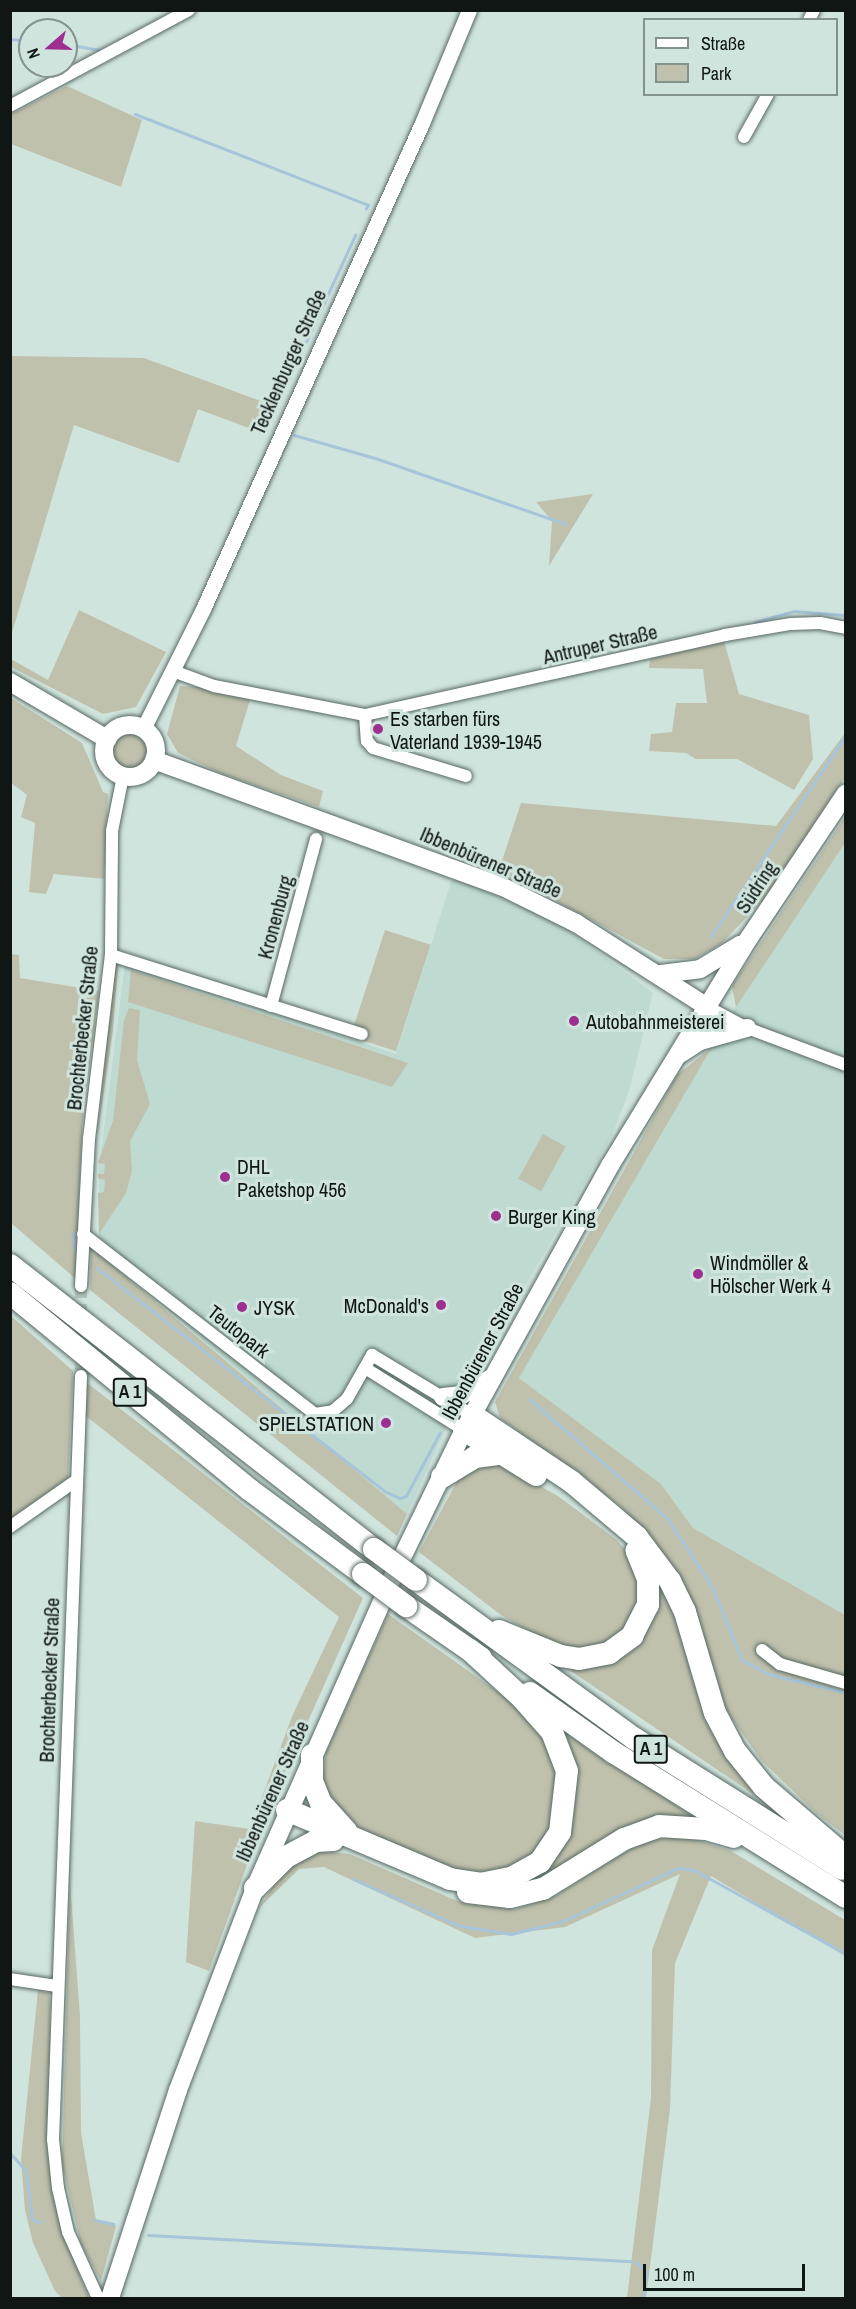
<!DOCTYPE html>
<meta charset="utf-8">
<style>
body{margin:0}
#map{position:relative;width:856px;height:2309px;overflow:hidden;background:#d0e4de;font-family:"Archivo Narrow",sans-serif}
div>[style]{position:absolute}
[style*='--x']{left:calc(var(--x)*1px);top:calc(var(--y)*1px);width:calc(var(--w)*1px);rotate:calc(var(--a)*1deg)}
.built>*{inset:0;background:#bedad1}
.green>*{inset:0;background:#c0c1ac;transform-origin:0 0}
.round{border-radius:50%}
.stream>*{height:3px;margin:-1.5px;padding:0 1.5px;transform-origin:1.5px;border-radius:1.5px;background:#a6c5da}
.minor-tunnel>*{height:12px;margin-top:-6px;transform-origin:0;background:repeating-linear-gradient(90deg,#b3c5c0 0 12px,transparent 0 18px)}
.roads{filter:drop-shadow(0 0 2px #576863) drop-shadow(0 0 2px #576863)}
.minor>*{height:12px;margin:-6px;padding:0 6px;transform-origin:6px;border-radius:6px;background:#fff}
.tertiary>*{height:15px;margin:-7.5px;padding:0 7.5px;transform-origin:7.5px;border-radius:7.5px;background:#fff}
.secondary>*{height:18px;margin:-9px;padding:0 9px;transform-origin:9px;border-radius:9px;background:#fff}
.secondary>.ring{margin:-9px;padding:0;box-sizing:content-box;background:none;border:18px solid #fff;border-radius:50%}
.motorway>*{height:22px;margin:-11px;padding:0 11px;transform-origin:11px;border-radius:11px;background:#fff}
.bridges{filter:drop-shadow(0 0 2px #576863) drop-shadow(0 0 2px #576863)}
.motorway-bridge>*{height:22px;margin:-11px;padding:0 11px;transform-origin:11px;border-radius:11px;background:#fff}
.dots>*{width:16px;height:16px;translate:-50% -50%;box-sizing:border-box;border:3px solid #d0e4de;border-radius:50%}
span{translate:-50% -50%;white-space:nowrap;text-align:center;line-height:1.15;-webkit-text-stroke:6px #d0e4de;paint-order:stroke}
.shield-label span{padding:2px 4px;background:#d0e4de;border:2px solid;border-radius:4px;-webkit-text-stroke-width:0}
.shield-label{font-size:18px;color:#101614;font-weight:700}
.street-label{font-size:20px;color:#101614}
.poi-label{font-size:20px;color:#101614}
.left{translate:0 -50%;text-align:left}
.right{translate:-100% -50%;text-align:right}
.frame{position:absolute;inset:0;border:12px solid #101614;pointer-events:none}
.legend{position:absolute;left:643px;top:18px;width:195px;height:78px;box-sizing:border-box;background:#d0e4de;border:2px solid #83928d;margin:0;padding:8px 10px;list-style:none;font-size:18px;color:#101614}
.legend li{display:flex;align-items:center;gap:12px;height:30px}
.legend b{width:30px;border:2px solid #83928d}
.north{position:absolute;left:18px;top:18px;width:60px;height:60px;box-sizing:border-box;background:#d0e4de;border:2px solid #83928d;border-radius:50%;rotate:250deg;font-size:16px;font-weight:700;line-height:24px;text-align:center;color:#101614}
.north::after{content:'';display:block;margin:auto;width:21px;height:27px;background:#9c2f8f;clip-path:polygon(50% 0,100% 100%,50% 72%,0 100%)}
.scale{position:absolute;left:643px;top:2264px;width:162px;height:27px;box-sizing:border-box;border:3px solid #101614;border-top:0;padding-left:8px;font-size:18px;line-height:21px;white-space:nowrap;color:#101614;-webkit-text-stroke:4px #d0e4de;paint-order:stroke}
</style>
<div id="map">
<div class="built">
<div style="clip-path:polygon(845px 843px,845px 1615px,693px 1528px,661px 1484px,519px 1378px,725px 1023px)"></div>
<div style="clip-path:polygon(453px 876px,563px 926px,653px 993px,629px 1091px,612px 1135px,454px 1410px,407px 1514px,99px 1252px,99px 1169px,125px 963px,396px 1054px)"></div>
</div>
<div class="green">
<div style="clip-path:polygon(67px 86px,142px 120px,121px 187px,11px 144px,11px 114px)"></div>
<div style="clip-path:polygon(11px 356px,144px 358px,277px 407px,265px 434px,198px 409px,179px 463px,74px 425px,11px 636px)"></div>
<div style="clip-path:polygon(593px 494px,549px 566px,552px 521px,536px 502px)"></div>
<div style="clip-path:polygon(79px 610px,166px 652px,136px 707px,103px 714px,11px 667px,11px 659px,48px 680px)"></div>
<div style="clip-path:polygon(724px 641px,739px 694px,809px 715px,813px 759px,794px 790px,737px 759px,696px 759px,686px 753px,649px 751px,651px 734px,672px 732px,676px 703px,707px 703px,703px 669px,649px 668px,650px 659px)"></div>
<div style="clip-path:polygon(180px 686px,200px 687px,250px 700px,236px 746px,281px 775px,323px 791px,319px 807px,220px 773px,178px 753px,167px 734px)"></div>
<div style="clip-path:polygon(11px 698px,82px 743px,103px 792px,108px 794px,104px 879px,54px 874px,46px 894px,29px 892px,35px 823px,21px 817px,27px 795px,11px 783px)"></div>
<div class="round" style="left:110px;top:731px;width:40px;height:40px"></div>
<div style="clip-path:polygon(845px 733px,845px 778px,763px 900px,722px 943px,694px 959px,664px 959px,499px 870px,521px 803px,776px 826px)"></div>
<div style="clip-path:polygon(845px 817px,845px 843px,736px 1007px,732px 986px)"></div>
<div style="left:385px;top:930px;width:48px;height:112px;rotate:18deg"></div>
<div style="clip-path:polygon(11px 954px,19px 955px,20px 978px,99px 991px,82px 1126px,76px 1279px,11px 1223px)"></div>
<div style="clip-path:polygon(118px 964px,113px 1031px,97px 1138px,114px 967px)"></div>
<div style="clip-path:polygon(131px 970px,408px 1063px,392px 1087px,128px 1002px)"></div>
<div style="clip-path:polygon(129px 1008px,140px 1010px,137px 1060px,150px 1104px,130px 1141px,132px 1171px,126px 1193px,99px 1234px,98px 1193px,104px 1192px,105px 1180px,98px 1178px,98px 1174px,104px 1174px,105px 1164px,98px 1163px,113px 1121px,124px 1020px)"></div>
<div style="clip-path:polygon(712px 1047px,519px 1378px,661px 1484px,693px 1528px,845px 1615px,845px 1835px,816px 1813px,761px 1760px,726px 1710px,692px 1600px,666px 1558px,619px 1505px,500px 1418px,495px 1402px,677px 1075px)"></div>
<div style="left:543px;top:1134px;width:26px;height:51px;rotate:29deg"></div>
<div style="clip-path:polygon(91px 1247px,407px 1514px,397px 1536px,90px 1290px)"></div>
<div style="clip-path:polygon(10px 1315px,73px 1371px,68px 1481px,10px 1520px)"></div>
<div style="clip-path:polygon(86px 1382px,363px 1598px,259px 1831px,209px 1971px,186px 1962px,195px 1821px,250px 1829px,293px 1714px,339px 1617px,86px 1416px)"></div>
<div style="clip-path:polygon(495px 1461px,558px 1496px,617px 1540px,630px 1556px,641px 1598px,619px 1637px,591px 1649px,555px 1646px,501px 1615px,419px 1552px,460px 1476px,470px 1467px)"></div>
<div style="clip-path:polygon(663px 1577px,703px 1696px,780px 1812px,553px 1659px,598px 1660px,652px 1600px)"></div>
<div style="clip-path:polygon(388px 1614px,519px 1707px,540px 1728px,556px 1761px,557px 1816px,538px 1851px,500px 1874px,462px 1873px,359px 1829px,339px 1813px,323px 1784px,326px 1752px)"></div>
<div style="clip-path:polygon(554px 1725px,570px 1734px,701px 1822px,680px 1821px,547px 1883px,490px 1887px,564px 1832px)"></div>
<div style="clip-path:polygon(682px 1835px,731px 1851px,845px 1920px,845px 1956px,711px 1876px,675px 1963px,670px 2109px,646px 2298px,627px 2298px,651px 2098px,652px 1950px,680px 1874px,565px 1927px,475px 1938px,324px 1867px,299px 1869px,259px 1908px,283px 1871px,320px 1851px,350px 1854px,457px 1901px,516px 1909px,555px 1896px,641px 1842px)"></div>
<div style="clip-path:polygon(70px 1881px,80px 2016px,81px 2133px,96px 2220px,116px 2226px,101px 2281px,81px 2244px,62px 2164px)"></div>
<div style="clip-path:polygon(38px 1990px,49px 1993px,50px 2009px,50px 2174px,64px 2236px,89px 2298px,62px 2298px,55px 2291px,33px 2243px,25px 2210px,21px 2159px)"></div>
</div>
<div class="stream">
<div style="--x:10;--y:39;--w:20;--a:6"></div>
<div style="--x:66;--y:44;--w:34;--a:10"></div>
<div style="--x:135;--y:114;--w:250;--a:21.3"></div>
<div style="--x:368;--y:205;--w:4;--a:124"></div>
<div style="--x:275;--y:409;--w:192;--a:-65.3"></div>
<div style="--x:294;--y:435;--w:84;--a:15.9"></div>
<div style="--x:375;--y:458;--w:202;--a:19.1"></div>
<div style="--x:755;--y:622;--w:41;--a:-15.8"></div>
<div style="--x:794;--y:611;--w:51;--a:4.5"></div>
<div style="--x:711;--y:936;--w:242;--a:-56.1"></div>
<div style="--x:73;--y:1233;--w:18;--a:84"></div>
<div style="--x:97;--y:1268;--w:363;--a:37.8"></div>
<div style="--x:384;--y:1491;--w:17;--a:24"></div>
<div style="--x:400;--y:1498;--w:6;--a:-18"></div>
<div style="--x:406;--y:1496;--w:72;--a:-62"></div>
<div style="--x:529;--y:1399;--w:182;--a:40.8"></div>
<div style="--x:667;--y:1518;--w:82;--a:56.9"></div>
<div style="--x:712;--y:1587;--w:79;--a:67.7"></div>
<div style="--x:742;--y:1660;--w:30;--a:28"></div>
<div style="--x:768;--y:1674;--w:78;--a:13.3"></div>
<div style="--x:353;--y:1879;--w:117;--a:23.7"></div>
<div style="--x:460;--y:1926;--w:52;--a:8.9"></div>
<div style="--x:511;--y:1934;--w:54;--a:-14"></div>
<div style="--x:563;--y:1921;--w:127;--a:-24.7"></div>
<div style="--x:678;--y:1868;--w:16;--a:7"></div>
<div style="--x:694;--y:1870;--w:174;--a:28.9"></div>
<div style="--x:10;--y:2153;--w:24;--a:48"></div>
<div style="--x:26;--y:2171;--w:48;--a:82.9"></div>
<div style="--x:32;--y:2219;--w:9;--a:21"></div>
<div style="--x:95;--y:2220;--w:19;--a:12"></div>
<div style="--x:148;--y:2235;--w:484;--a:3.1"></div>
<div style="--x:636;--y:2262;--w:13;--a:42"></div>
<div style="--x:646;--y:2271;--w:27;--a:96"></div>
</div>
<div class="minor-tunnel">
<div style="--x:81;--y:1286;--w:90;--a:90"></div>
</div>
<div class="roads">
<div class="minor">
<div style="--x:809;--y:20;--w:11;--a:-63"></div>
<div style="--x:10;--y:106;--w:203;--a:-28.2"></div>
<div style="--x:744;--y:137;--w:49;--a:-60.8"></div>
<div style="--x:173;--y:671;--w:44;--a:20.1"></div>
<div style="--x:214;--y:686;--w:154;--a:10.9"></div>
<div style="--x:365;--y:715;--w:369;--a:-12.5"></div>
<div style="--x:725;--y:635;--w:67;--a:-9.5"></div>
<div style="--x:791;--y:624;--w:29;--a:-2"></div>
<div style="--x:820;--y:623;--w:26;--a:11"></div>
<div style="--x:365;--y:715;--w:26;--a:86"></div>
<div style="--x:367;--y:741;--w:9;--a:49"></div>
<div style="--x:373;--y:748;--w:97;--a:16.8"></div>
<div style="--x:111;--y:955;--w:263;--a:17.5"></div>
<div style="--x:271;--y:1006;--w:173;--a:-74.9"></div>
<div style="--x:706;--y:1006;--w:47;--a:28.2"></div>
<div style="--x:747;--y:1028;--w:106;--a:20.5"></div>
<div style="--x:83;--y:1234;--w:294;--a:37.8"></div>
<div style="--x:315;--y:1414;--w:18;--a:-9"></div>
<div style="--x:333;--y:1411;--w:18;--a:-41"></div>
<div style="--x:347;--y:1399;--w:51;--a:-60.4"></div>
<div style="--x:372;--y:1355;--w:117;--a:31"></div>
<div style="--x:81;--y:1286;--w:147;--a:-86.9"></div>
<div style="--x:89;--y:1139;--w:185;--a:-83.2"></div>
<div style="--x:111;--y:955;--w:124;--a:-89.5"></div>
<div style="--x:112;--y:831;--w:56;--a:-78.7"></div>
<div style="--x:365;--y:1368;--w:117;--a:32.1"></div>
<div style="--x:81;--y:1376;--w:764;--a:92.1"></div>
<div style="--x:53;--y:2139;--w:49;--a:84.2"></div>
<div style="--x:58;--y:2188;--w:45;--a:77.2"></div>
<div style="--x:68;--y:2232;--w:72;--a:65.6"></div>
<div style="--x:10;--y:1527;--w:78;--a:-35.1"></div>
<div style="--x:762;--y:1650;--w:23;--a:38"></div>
<div style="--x:780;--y:1664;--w:69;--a:16.1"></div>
<div style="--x:10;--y:1979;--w:48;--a:8.5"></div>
</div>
<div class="tertiary">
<div style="--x:143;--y:729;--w:134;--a:-63.4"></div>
<div style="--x:203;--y:609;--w:533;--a:-65.74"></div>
<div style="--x:422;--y:123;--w:122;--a:-67.4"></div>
</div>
<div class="secondary">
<div style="--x:10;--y:682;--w:113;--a:30.4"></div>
<div class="ring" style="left:104px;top:725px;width:34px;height:34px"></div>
<div style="--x:154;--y:760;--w:371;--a:20"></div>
<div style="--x:503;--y:887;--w:81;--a:26.3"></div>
<div style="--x:576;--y:923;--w:154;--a:32.6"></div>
<div style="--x:661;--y:974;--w:39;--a:-7"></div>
<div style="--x:700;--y:969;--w:47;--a:-31"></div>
<div style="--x:680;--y:1054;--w:24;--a:-33"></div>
<div style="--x:700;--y:1041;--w:49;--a:-15.5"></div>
<div style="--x:443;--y:1397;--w:19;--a:-6"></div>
<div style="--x:462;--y:1395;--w:34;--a:-30"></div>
<div style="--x:110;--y:2298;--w:219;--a:-71.9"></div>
<div style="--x:178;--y:2090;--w:216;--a:-69.1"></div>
<div style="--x:255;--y:1888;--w:343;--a:-66.1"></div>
<div style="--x:394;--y:1574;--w:160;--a:-64.1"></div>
<div style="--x:464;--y:1430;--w:304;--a:-61.1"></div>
<div style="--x:611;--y:1164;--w:265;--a:-58.6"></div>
<div style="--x:749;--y:938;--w:174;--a:-56.2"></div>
</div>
<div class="motorway">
<div style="--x:10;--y:1265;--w:462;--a:38"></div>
<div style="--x:10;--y:1293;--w:310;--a:39.4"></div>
<div style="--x:250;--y:1490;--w:141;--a:36.6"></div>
<div style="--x:472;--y:1415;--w:120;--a:33.8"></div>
<div style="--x:572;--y:1482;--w:85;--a:40.2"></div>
<div style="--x:637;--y:1537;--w:55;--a:53.1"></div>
<div style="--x:670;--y:1581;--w:34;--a:64"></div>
<div style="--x:685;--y:1612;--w:105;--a:73.5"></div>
<div style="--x:715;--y:1713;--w:43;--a:62.2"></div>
<div style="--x:735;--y:1751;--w:46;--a:51.1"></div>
<div style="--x:764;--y:1787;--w:108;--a:40.5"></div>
<div style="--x:464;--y:1430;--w:85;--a:32"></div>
<div style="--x:442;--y:1477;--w:39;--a:-31"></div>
<div style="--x:475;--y:1457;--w:25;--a:-7"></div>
<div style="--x:416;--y:1580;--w:271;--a:36"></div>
<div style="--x:635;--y:1739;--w:244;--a:32.1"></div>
<div style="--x:406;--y:1606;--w:91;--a:34.7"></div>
<div style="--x:499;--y:1631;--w:67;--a:22"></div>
<div style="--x:561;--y:1656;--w:18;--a:9"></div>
<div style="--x:579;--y:1659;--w:31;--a:-11"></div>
<div style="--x:609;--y:1653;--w:29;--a:-36"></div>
<div style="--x:632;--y:1636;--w:35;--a:-63"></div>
<div style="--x:648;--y:1605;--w:26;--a:-90"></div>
<div style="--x:648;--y:1579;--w:31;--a:-112"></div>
<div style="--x:530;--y:1693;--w:102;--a:35.4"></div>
<div style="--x:613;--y:1752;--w:274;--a:31.9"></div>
<div style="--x:312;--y:1755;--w:26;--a:90"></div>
<div style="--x:312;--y:1781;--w:24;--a:68"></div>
<div style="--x:321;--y:1803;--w:38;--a:48"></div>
<div style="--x:287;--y:1810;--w:177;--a:22.9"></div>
<div style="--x:450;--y:1879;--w:30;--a:9"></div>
<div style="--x:480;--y:1884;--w:32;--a:-11"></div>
<div style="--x:511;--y:1878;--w:33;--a:-29"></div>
<div style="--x:540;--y:1862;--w:36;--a:-56"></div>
<div style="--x:560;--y:1832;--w:61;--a:-83.5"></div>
<div style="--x:567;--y:1771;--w:42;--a:-111"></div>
<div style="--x:552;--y:1732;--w:45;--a:-131.4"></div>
<div style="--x:522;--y:1698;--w:71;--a:-137.3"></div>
<div style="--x:255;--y:1888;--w:44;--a:-45"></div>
<div style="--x:286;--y:1857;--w:34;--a:-28"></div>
<div style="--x:316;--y:1841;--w:17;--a:-3"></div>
<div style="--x:468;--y:1892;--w:42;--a:6.8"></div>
<div style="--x:510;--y:1897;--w:34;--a:-14"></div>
<div style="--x:543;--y:1889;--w:95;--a:-31.7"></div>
<div style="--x:624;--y:1839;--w:37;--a:-20"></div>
<div style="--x:659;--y:1826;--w:47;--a:3.7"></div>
<div style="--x:706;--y:1829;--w:29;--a:16"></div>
</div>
</div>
<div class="bridges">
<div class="motorway-bridge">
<div style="--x:374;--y:1549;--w:52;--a:36.4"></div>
<div style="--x:363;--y:1574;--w:54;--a:36.7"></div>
</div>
</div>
<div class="dots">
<div style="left:378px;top:729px;background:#9c2f8f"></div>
<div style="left:574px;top:1021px;background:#9c2f8f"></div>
<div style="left:225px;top:1177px;background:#9c2f8f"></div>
<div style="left:496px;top:1216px;background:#9c2f8f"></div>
<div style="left:698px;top:1274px;background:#9c2f8f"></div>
<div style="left:441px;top:1305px;background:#9c2f8f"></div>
<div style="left:242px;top:1307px;background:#9c2f8f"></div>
<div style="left:386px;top:1423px;background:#9c2f8f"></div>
</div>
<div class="shield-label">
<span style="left:130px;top:1392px">A 1</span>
<span style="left:651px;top:1749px">A 1</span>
</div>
<div class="street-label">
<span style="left:288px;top:362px;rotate:-66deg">Tecklenburger Straße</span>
<span style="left:600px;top:644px;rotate:-13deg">Antruper Straße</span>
<span style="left:491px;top:862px;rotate:23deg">Ibbenbürener Straße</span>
<span style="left:756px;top:887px;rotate:-57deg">Südring</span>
<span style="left:275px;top:917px;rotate:-75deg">Kronenburg</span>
<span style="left:82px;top:1028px;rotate:-84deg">Brochterbecker Straße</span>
<span style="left:239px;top:1331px;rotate:38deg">Teutopark</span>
<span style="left:482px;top:1351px;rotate:-62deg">Ibbenbürener Straße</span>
<span style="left:49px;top:1680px;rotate:-88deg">Brochterbecker Straße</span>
<span style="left:272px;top:1791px;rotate:-66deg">Ibbenbürener Straße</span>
</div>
<div class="poi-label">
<span class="left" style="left:390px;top:730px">Es starben fürs<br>Vaterland 1939-1945</span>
<span class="left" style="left:586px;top:1021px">Autobahnmeisterei</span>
<span class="left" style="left:237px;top:1178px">DHL<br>Paketshop 456</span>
<span class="left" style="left:508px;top:1216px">Burger King</span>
<span class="left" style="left:710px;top:1274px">Windmöller &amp;<br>Hölscher Werk 4</span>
<span class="right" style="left:429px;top:1305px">McDonald's</span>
<span class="left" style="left:254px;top:1307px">JYSK</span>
<span class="right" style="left:374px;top:1423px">SPIELSTATION</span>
</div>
<div class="frame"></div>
<ul class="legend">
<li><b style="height:8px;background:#fff"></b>Straße</li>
<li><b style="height:16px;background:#c0c1ac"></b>Park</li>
</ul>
<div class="north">N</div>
<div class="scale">100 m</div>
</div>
